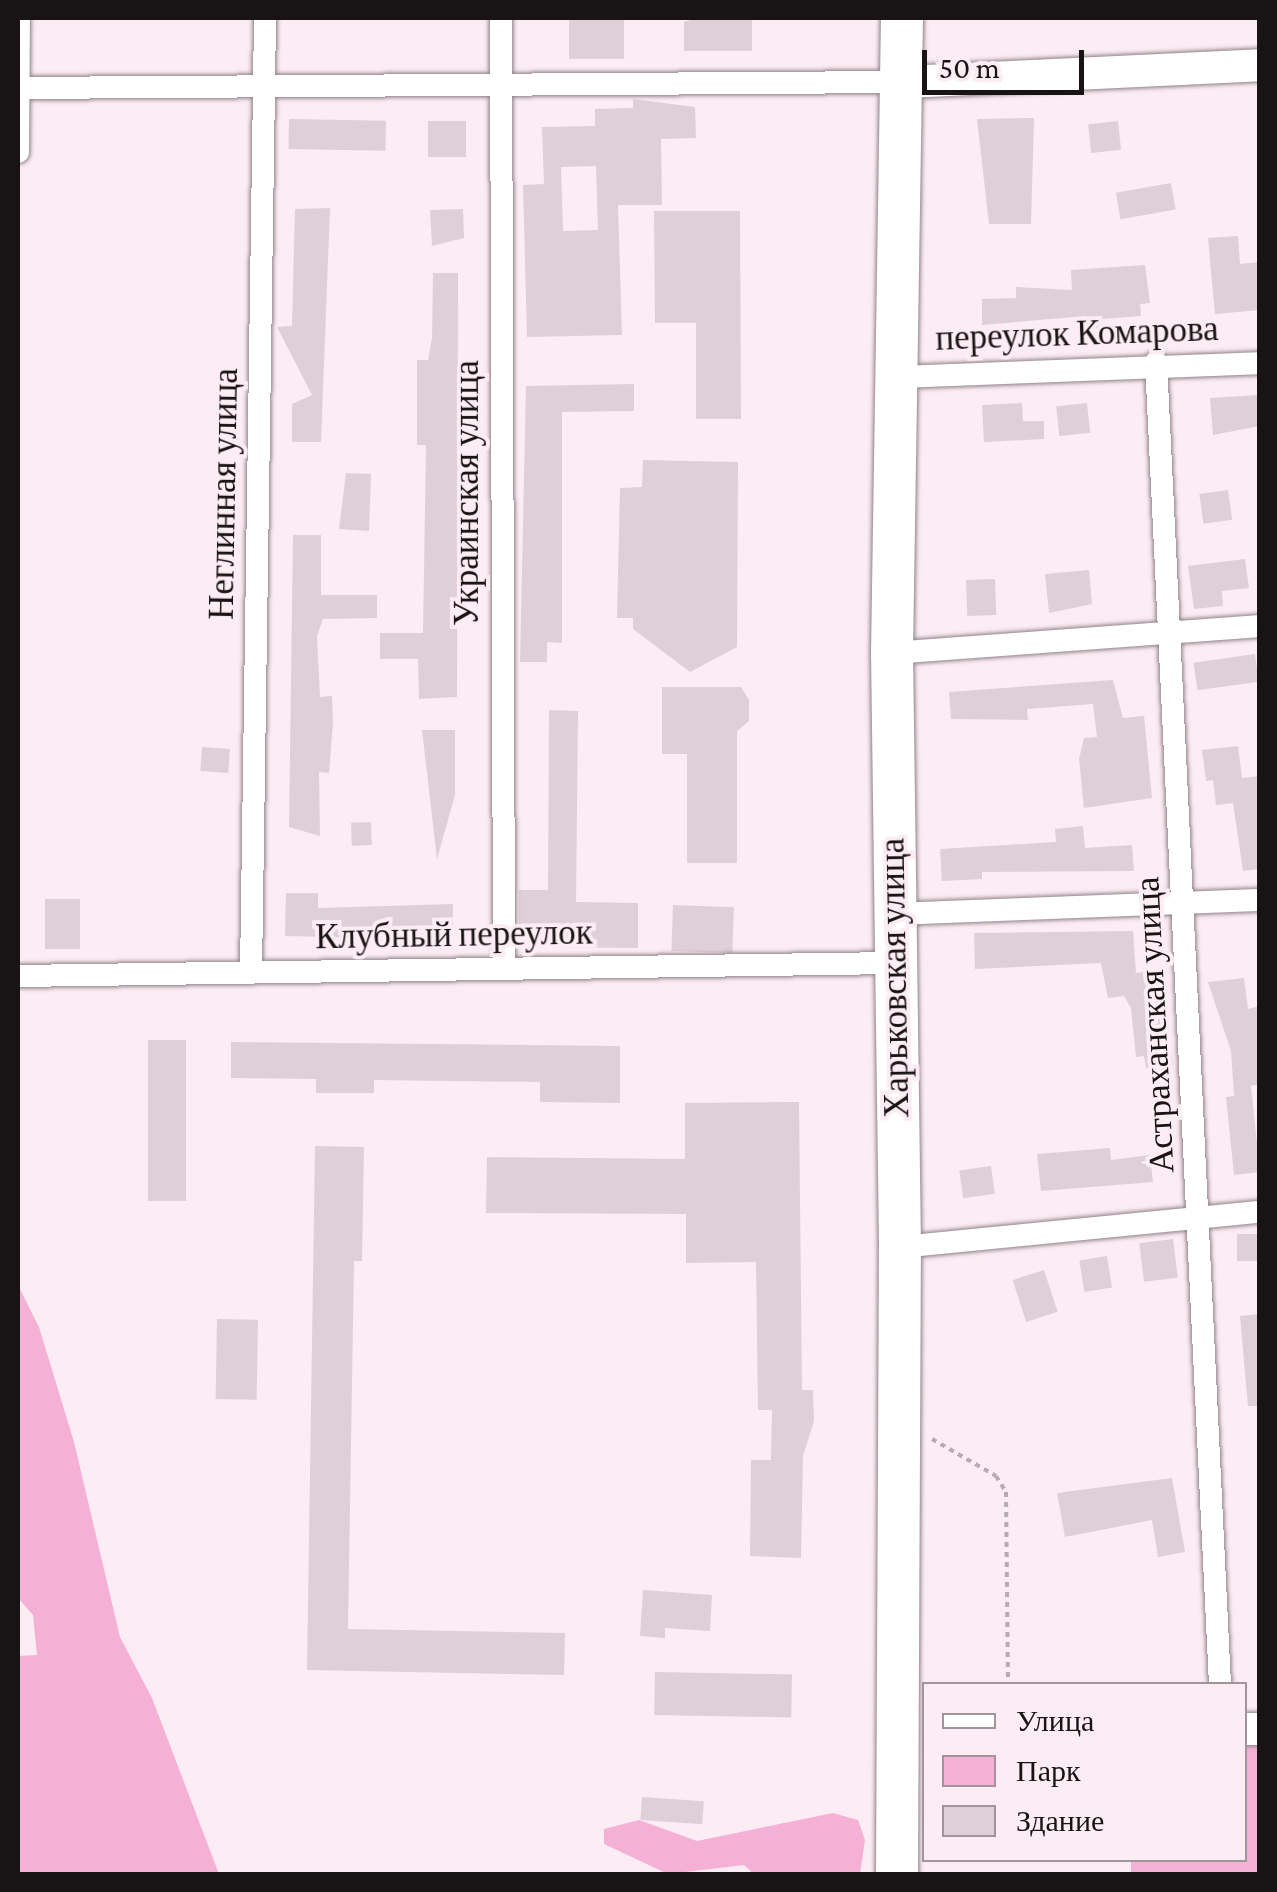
<!DOCTYPE html>
<meta charset="utf-8">
<style>
body{margin:0}
#map{position:relative;width:1277px;height:1892px;overflow:hidden;background:#fcecf4;font-family:"Crimson Pro",serif}
div>[style]{position:absolute}
[style*='--x']{left:calc(var(--x)*1px);top:calc(var(--y)*1px);width:calc(var(--w)*1px);rotate:calc(var(--a)*1deg)}
.green>*{inset:0;background:#f5b1d5}
.building>*{inset:0;background:#dfd0d7;transform-origin:0 0}
.path>*{height:4px;margin-top:-2px;transform-origin:0;background:repeating-linear-gradient(90deg,#b7aab1 0 5px,transparent 0 10px)}
.roads{filter:drop-shadow(0 0 2px #908389) drop-shadow(0 0 2px #908389)}
.street>*{height:22px;margin:-11px;padding:0 11px;transform-origin:11px;border-radius:11px;background:#fff}
.secondary>*{height:32px;margin:-16px;padding:0 16px;transform-origin:16px;border-radius:16px;background:#fff}
.highway>*{height:42px;margin:-21px;padding:0 21px;transform-origin:21px;border-radius:21px;background:#fff}
span{translate:-50% -50%;white-space:nowrap;text-align:center;line-height:1.15;-webkit-text-stroke:8px #fcecf4;paint-order:stroke}
.street-label{font-size:35px;color:#181315}
.frame{position:absolute;inset:0;border:20px solid #181315;pointer-events:none}
.legend{position:absolute;left:922px;top:1682px;width:325px;height:180px;box-sizing:border-box;background:#fcecf4;border:2px solid #a1959b;margin:0;padding:12px 18px;list-style:none;font-size:30px;color:#181315}
.legend li{display:flex;align-items:center;gap:20px;height:50px}
.legend b{width:50px;border:2px solid #a1959b}
.scale{position:absolute;left:922px;top:50px;width:162px;height:45px;box-sizing:border-box;border:5px solid #181315;border-top:0;padding-left:12px;font-size:30px;line-height:35px;white-space:nowrap;color:#181315;-webkit-text-stroke:8px #fcecf4;paint-order:stroke}
</style>
<div id="map">
<div class="green">
<div style="clip-path:polygon(18px 1285px,39px 1327px,74px 1442px,120px 1637px,152px 1698px,219px 1874px,18px 1874px,18px 1656px,37px 1655px,33px 1615px,18px 1598px)"></div>
<div style="clip-path:polygon(1245px 1729px,1259px 1729px,1259px 1874px,1131px 1874px,1131px 1860px,1244px 1860px)"></div>
<div style="clip-path:polygon(833px 1813px,858px 1820px,865px 1840px,860px 1874px,754px 1874px,744px 1865px,668px 1874px,604px 1844px,604px 1829px,639px 1820px,697px 1841px)"></div>
</div>
<div class="building">
<div style="left:569px;top:18px;width:55px;height:41px"></div>
<div style="clip-path:polygon(697px 18px,752px 18px,752px 51px,684px 51px,684px 22px)"></div>
<div style="clip-path:polygon(evenodd,633px 99px,695px 107px,696px 138px,661px 139px,662px 205px,618px 205px,622px 335px,527px 337px,523px 185px,544px 184px,542px 127px,595px 126px,595px 109px,633px 108px,633px 99px,596px 166px,598px 230px,563px 231px,561px 167px,596px 166px)"></div>
<div style="clip-path:polygon(1034px 118px,1031px 224px,989px 224px,977px 119px)"></div>
<div style="left:289px;top:119px;width:97px;height:30px;rotate:1deg"></div>
<div style="left:428px;top:121px;width:38px;height:36px"></div>
<div style="left:1118px;top:121px;width:29px;height:30px;rotate:84deg"></div>
<div style="left:1171px;top:183px;width:27px;height:56px;rotate:80deg"></div>
<div style="clip-path:polygon(330px 208px,321px 442px,292px 442px,292px 404px,312px 395px,277px 327px,292px 326px,295px 209px)"></div>
<div style="clip-path:polygon(463px 209px,464px 238px,432px 246px,430px 210px)"></div>
<div style="clip-path:polygon(654px 211px,740px 211px,741px 419px,696px 419px,696px 323px,655px 323px)"></div>
<div style="clip-path:polygon(1238px 236px,1240px 264px,1260px 262px,1260px 310px,1215px 314px,1208px 238px)"></div>
<div style="clip-path:polygon(1145px 265px,1150px 303px,1140px 304px,1141px 316px,1102px 319px,1103px 328px,1087px 329px,1086px 316px,982px 325px,982px 299px,1016px 298px,1016px 287px,1072px 290px,1071px 270px)"></div>
<div style="clip-path:polygon(433px 273px,458px 273px,457px 697px,419px 699px,418px 659px,380px 659px,380px 633px,423px 633px,426px 445px,417px 445px,417px 360px,428px 360px,432px 338px)"></div>
<div style="clip-path:polygon(634px 384px,634px 411px,562px 412px,562px 643px,547px 642px,547px 662px,520px 662px,526px 386px)"></div>
<div style="clip-path:polygon(1260px 395px,1260px 426px,1213px 435px,1210px 398px)"></div>
<div style="clip-path:polygon(1022px 403px,1023px 421px,1044px 421px,1044px 439px,984px 442px,982px 405px)"></div>
<div style="left:1087px;top:403px;width:30px;height:31px;rotate:84deg"></div>
<div style="clip-path:polygon(643px 460px,738px 462px,737px 647px,690px 672px,633px 629px,633px 618px,617px 618px,620px 488px,642px 487px)"></div>
<div style="clip-path:polygon(346px 473px,371px 474px,369px 531px,339px 529px)"></div>
<div style="left:1228px;top:490px;width:30px;height:29px;rotate:82deg"></div>
<div style="clip-path:polygon(293px 535px,321px 535px,321px 595px,377px 595px,377px 618px,323px 619px,317px 636px,320px 697px,332px 696px,333px 723px,329px 773px,319px 772px,320px 836px,289px 827px)"></div>
<div style="clip-path:polygon(1245px 559px,1249px 588px,1222px 591px,1223px 606px,1194px 609px,1188px 566px)"></div>
<div style="clip-path:polygon(1089px 570px,1092px 604px,1049px 613px,1045px 574px)"></div>
<div style="left:995px;top:579px;width:36px;height:29px;rotate:88deg"></div>
<div style="left:1255px;top:654px;width:28px;height:62px;rotate:82deg"></div>
<div style="clip-path:polygon(1113px 680px,1123px 718px,1144px 716px,1152px 798px,1084px 808px,1079px 759px,1084px 738px,1097px 737px,1093px 704px,1027px 709px,1028px 720px,951px 719px,949px 692px)"></div>
<div style="clip-path:polygon(662px 687px,741px 687px,749px 700px,749px 721px,737px 731px,737px 863px,687px 863px,687px 754px,662px 754px)"></div>
<div style="clip-path:polygon(549px 710px,578px 711px,576px 902px,638px 903px,638px 948px,519px 947px,519px 890px,548px 890px)"></div>
<div style="clip-path:polygon(422px 730px,455px 730px,455px 795px,437px 859px)"></div>
<div style="clip-path:polygon(1238px 746px,1242px 778px,1260px 776px,1260px 869px,1243px 871px,1233px 803px,1216px 805px,1213px 780px,1206px 781px,1202px 750px)"></div>
<div style="left:202px;top:747px;width:28px;height:24px;rotate:4deg"></div>
<div style="left:371px;top:822px;width:23px;height:20px;rotate:88deg"></div>
<div style="clip-path:polygon(1083px 826px,1085px 848px,1132px 845px,1134px 871px,982px 872px,982px 879px,942px 881px,940px 849px,1056px 842px,1055px 829px)"></div>
<div style="clip-path:polygon(286px 893px,318px 893px,318px 908px,453px 904px,453px 940px,285px 936px)"></div>
<div style="left:45px;top:899px;width:35px;height:50px"></div>
<div style="left:673px;top:905px;width:61px;height:46px;rotate:2deg"></div>
<div style="clip-path:polygon(1133px 931px,1136px 973px,1161px 970px,1173px 1065px,1146px 1068px,1144px 1056px,1136px 1057px,1131px 1008px,1124px 996px,1108px 998px,1101px 963px,975px 969px,974px 933px)"></div>
<div style="clip-path:polygon(1244px 978px,1248px 1009px,1260px 1006px,1260px 1084px,1251px 1086px,1260px 1172px,1234px 1175px,1226px 1097px,1234px 1096px,1231px 1051px,1208px 982px)"></div>
<div style="left:148px;top:1040px;width:38px;height:161px"></div>
<div style="clip-path:polygon(231px 1042px,620px 1046px,620px 1103px,540px 1102px,540px 1082px,374px 1080px,374px 1093px,316px 1093px,316px 1079px,231px 1078px)"></div>
<div style="clip-path:polygon(799px 1102px,802px 1390px,813px 1390px,814px 1421px,803px 1456px,801px 1558px,750px 1556px,751px 1460px,771px 1460px,772px 1410px,758px 1410px,756px 1262px,686px 1263px,686px 1214px,486px 1213px,487px 1157px,685px 1159px,685px 1103px)"></div>
<div style="clip-path:polygon(315px 1146px,364px 1147px,362px 1261px,354px 1261px,348px 1629px,565px 1633px,564px 1675px,307px 1670px)"></div>
<div style="clip-path:polygon(1110px 1148px,1111px 1160px,1150px 1155px,1153px 1182px,1041px 1191px,1037px 1154px)"></div>
<div style="left:991px;top:1166px;width:28px;height:32px;rotate:82deg"></div>
<div style="left:1260px;top:1234px;width:27px;height:23px;rotate:90deg"></div>
<div style="left:1173px;top:1239px;width:39px;height:34px;rotate:83deg"></div>
<div style="left:1107px;top:1256px;width:32px;height:28px;rotate:81deg"></div>
<div style="left:1044px;top:1270px;width:44px;height:33px;rotate:72deg"></div>
<div style="clip-path:polygon(1260px 1314px,1260px 1406px,1248px 1406px,1240px 1316px)"></div>
<div style="left:217px;top:1319px;width:41px;height:80px;rotate:1deg"></div>
<div style="clip-path:polygon(1172px 1478px,1185px 1552px,1158px 1557px,1152px 1520px,1065px 1537px,1057px 1493px)"></div>
<div style="clip-path:polygon(643px 1590px,712px 1595px,710px 1631px,665px 1628px,665px 1638px,640px 1636px)"></div>
<div style="left:655px;top:1672px;width:137px;height:43px;rotate:1deg"></div>
<div style="left:642px;top:1797px;width:62px;height:23px;rotate:4deg"></div>
</div>
<div class="path">
<div style="--x:932;--y:1439;--w:74;--a:30"></div>
<div style="--x:996;--y:1476;--w:19;--a:58"></div>
<div style="--x:1006;--y:1492;--w:192;--a:89.4"></div>
</div>
<div class="roads">
<div class="street">
<div style="--x:501;--y:18;--w:951;--a:89.82"></div>
<div style="--x:18;--y:88;--w:888;--a:-0.39"></div>
<div style="--x:18;--y:152;--w:134;--a:-89.6"></div>
<div style="--x:1156;--y:362;--w:1324;--a:87.23"></div>
<div style="--x:898;--y:377;--w:362;--a:-2.2"></div>
<div style="--x:892;--y:653;--w:369;--a:-4.2"></div>
<div style="--x:892;--y:914;--w:368;--a:-2.2"></div>
<div style="--x:251;--y:973;--w:955;--a:-89.16"></div>
<div style="--x:18;--y:976;--w:874;--a:-0.85"></div>
<div style="--x:900;--y:1247;--w:362;--a:-5.6"></div>
</div>
<div class="secondary">
<div style="--x:906;--y:82;--w:354;--a:-2.7"></div>
<div style="--x:1244;--y:1729;--w:16;--a:0"></div>
</div>
<div class="highway">
<div style="--x:897;--y:1874;--w:627;--a:-89.73"></div>
<div style="--x:900;--y:1247;--w:594;--a:-90.77"></div>
<div style="--x:892;--y:653;--w:635;--a:-89.1"></div>
</div>
</div>
<div class="street-label">
<span style="left:1077px;top:334px;rotate:-2deg">переулок Комарова</span>
<span style="left:467px;top:493px;rotate:-90deg">Украинская улица</span>
<span style="left:224px;top:494px;rotate:-89deg">Неглинная улица</span>
<span style="left:454px;top:935px;rotate:-1deg">Клубный переулок</span>
<span style="left:895px;top:978px;rotate:-91deg">Харьковская улица</span>
<span style="left:1155px;top:1025px;rotate:-93deg">Астраханская улица</span>
</div>
<div class="frame"></div>
<ul class="legend">
<li><b style="height:12px;background:#fff"></b>Улица</li>
<li><b style="height:28px;background:#f5b1d5"></b>Парк</li>
<li><b style="height:28px;background:#dfd0d7"></b>Здание</li>
</ul>
<div class="scale">50 m</div>
</div>
